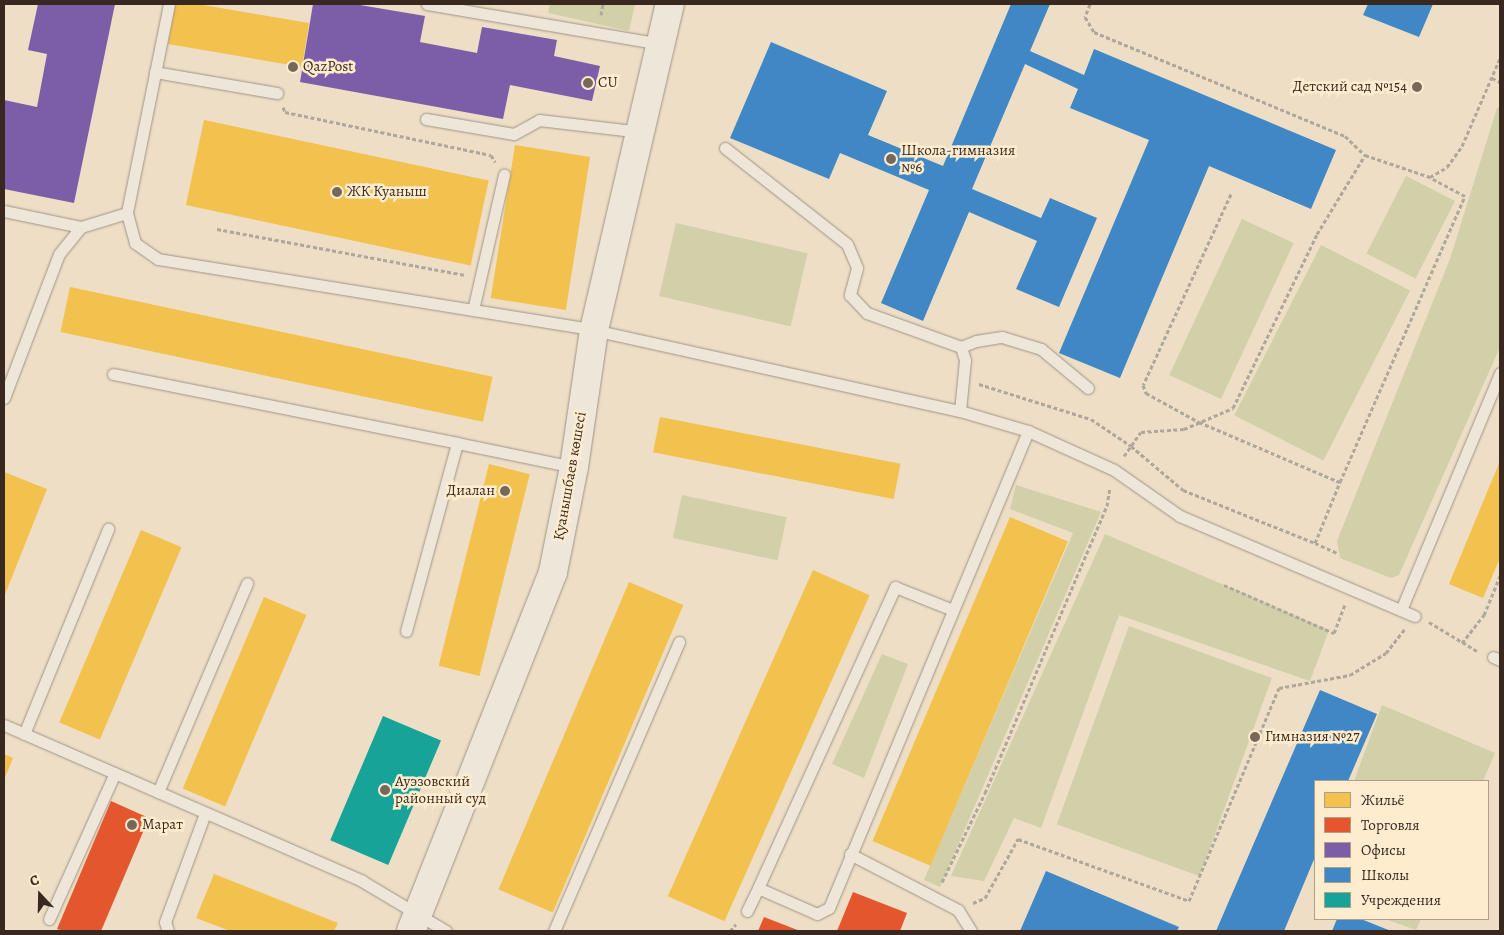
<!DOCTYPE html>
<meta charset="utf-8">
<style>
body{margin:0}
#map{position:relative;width:1504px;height:935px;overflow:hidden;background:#eddec5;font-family:Alegreya,serif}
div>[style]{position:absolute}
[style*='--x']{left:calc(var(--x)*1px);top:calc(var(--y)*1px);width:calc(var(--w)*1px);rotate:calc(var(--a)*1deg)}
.green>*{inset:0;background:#d2d0a8;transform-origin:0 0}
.homes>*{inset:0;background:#f2c14e;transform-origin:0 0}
.shops>*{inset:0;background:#e4572e}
.offices>*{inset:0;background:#7b5ea7}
.schools>*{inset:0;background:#3f88c5}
.public>*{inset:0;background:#17a398;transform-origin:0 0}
.path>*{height:3px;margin-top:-1.5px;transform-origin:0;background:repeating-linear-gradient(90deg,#aea79c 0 4px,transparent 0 6.5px)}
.roads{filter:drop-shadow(0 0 1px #9e9485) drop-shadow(0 0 1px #9e9485)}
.lane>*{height:11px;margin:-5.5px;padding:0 5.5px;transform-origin:5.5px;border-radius:5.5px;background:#efe6da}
.secondary>*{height:28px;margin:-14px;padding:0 14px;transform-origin:14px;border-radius:14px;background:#efe6da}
.dots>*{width:14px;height:14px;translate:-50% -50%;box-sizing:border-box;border:2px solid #feeccf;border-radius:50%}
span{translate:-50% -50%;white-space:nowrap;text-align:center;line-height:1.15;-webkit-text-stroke:5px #feeccf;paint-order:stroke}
.poi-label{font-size:15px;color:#382820}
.left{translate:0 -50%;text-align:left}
.right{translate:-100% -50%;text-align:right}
.street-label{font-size:15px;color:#382820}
.frame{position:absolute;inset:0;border:5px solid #382820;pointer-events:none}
.legend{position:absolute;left:1314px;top:780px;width:175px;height:140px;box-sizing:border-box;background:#feeccf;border:1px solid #af9e89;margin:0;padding:6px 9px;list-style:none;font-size:15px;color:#382820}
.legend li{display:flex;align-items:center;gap:10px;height:25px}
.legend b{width:25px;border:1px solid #af9e89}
.north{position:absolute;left:15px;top:870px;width:50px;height:50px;-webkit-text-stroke:4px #feeccf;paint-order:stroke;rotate:339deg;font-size:14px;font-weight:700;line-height:20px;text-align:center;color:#382820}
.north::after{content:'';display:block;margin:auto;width:18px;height:22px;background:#382820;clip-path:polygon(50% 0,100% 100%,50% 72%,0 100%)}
</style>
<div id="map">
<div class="green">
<div style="clip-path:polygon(550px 4px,635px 4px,629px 31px,548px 13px)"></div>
<div style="clip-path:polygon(1500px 107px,1500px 347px,1399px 575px,1391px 578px,1340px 558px,1337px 541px,1450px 259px,1497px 108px)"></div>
<div style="left:1406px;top:176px;width:55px;height:87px;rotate:27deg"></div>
<div style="left:1242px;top:219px;width:57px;height:172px;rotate:25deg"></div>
<div style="left:676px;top:223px;width:135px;height:75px;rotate:13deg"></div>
<div style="left:1321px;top:245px;width:100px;height:191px;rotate:27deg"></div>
<div style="clip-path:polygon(1016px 485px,1101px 512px,940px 887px,924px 880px,1073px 533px,1010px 509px)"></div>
<div style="left:682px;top:495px;width:107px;height:44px;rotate:12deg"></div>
<div style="clip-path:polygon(1105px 534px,1329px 630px,1310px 681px,1119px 615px,1041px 828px,1014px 818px,984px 881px,951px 876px)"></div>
<div style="left:1129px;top:626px;width:152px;height:211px;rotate:20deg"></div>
<div style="clip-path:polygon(882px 654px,908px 664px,864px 778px,832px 764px)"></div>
<div style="clip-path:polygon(1382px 705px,1495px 753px,1483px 781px,1354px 781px)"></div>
<div style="clip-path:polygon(1385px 919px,1421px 919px,1416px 930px)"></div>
</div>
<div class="homes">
<div style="clip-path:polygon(175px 4px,197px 4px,309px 23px,302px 67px,168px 44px)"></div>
<div style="left:204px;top:120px;width:291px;height:87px;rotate:12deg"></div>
<div style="left:515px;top:145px;width:76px;height:155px;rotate:9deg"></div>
<div style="left:70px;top:287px;width:432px;height:46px;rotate:12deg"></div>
<div style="left:660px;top:417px;width:245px;height:36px;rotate:11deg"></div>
<div style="clip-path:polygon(1500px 461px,1500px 558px,1483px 598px,1449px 584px)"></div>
<div style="left:489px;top:464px;width:42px;height:208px;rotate:14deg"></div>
<div style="clip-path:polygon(4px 472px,47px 489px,4px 597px)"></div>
<div style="left:1010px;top:517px;width:63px;height:352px;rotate:23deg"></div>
<div style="left:141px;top:530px;width:44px;height:209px;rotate:23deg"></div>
<div style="left:813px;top:570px;width:62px;height:357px;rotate:24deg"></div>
<div style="left:629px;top:582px;width:59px;height:334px;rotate:23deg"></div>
<div style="left:264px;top:597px;width:46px;height:208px;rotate:23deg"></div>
<div style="clip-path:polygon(4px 754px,13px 758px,4px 780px)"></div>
<div style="clip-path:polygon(214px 874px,338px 923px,334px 931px,230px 931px,196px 918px)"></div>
</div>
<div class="shops">
<div style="clip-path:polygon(111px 801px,149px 818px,101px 931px,63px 931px,57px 929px)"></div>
<div style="clip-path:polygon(853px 892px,907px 913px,900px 931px,837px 931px)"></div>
<div style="clip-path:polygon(764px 917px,800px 931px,758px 931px)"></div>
</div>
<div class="offices">
<div style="clip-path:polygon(38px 4px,115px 4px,74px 203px,4px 189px,4px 100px,37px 107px,47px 54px,28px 50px)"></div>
<div style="clip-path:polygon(313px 4px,354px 4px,425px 16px,420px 42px,477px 53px,482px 27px,557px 40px,554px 56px,600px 66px,592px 101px,510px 85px,503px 119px,300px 82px)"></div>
</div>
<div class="schools">
<div style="clip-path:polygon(1011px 4px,1050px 4px,1030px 51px,1084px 75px,1094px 49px,1336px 150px,1311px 209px,1209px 166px,1120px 378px,1059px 353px,1149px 140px,1070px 108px,1078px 89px,1025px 64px,972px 189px,1041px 218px,1050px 198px,1097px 218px,1059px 307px,1016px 289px,1037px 241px,969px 212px,923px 321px,881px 303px,929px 190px,840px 153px,829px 179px,730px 138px,771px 42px,887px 91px,868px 135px,943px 166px)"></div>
<div style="clip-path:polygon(1368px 4px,1433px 4px,1419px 37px,1363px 15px)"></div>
<div style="clip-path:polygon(1320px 690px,1377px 714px,1348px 781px,1315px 781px,1315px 857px,1284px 931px,1216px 931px)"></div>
<div style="clip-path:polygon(1046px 871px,1179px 927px,1177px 931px,1020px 931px)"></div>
<div style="clip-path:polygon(1337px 919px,1361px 919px,1391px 931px,1332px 931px)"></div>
</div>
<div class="public">
<div style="left:383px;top:716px;width:63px;height:135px;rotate:23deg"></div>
</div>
<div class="path">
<div style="--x:1090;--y:4;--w:14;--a:111"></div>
<div style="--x:1085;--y:17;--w:17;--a:59"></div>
<div style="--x:1094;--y:32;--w:272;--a:22.5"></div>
<div style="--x:1345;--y:136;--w:28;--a:44"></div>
<div style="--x:601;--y:15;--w:11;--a:-80"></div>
<div style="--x:1492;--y:78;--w:9;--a:27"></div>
<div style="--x:283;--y:107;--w:5;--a:68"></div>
<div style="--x:285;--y:112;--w:210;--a:11.8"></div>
<div style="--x:491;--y:155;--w:8;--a:60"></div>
<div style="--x:1231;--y:194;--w:210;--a:114.7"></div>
<div style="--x:1143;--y:385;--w:9;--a:69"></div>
<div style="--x:1146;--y:393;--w:60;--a:28.7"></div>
<div style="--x:1199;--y:422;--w:153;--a:23.1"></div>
<div style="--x:1340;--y:482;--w:312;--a:-66.4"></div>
<div style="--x:1465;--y:196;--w:40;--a:-152"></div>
<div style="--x:217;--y:229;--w:251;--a:10.5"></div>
<div style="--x:979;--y:384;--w:117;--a:17.4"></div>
<div style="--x:1091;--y:419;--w:48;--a:34"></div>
<div style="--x:1131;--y:446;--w:68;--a:40.2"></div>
<div style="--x:1183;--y:490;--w:142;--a:21.9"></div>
<div style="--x:1315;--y:543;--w:66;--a:-67.7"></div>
<div style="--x:1124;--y:456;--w:29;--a:-55"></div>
<div style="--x:1141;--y:432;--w:43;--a:-4"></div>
<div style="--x:1184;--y:429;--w:53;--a:-23.2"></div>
<div style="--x:1233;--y:408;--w:193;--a:-64.2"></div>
<div style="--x:1317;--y:234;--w:92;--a:-58.7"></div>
<div style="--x:1365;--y:155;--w:69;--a:18.7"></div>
<div style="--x:1430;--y:177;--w:20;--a:-30"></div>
<div style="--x:1447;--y:167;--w:26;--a:-54"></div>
<div style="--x:1462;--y:146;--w:96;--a:-66.6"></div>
<div style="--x:1315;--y:543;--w:24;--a:24"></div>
<div style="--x:1224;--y:585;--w:120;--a:23.6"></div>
<div style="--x:1334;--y:633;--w:30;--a:-69"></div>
<div style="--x:1429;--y:622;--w:56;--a:31.1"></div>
<div style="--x:1462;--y:643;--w:36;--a:-52"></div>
<div style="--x:1484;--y:615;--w:42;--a:-67.7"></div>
<div style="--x:942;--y:882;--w:99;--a:-64.2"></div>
<div style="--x:985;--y:793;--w:312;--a:-67"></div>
<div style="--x:1107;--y:506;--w:18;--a:-81"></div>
<div style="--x:973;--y:903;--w:13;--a:-23"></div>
<div style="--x:985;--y:898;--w:68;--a:-60.8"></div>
<div style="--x:1018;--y:839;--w:182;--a:19.9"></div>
<div style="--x:1189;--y:901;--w:231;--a:-67.1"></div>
<div style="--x:1279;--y:688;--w:72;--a:-10.4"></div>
<div style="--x:1350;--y:675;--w:42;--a:-31.4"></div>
<div style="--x:1386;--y:653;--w:31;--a:-52"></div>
<div style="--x:730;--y:931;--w:9;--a:-49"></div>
</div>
<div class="roads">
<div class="lane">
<div style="--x:169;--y:4;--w:213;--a:101.4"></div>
<div style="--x:127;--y:213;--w:31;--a:75"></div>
<div style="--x:135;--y:243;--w:28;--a:35"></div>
<div style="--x:158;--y:259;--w:442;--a:9.2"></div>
<div style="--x:594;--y:330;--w:375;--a:12.5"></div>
<div style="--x:960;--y:411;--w:71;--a:16.4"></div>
<div style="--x:1028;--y:431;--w:94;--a:24.4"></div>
<div style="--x:1114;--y:470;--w:80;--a:34.9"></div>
<div style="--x:1180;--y:516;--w:255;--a:23.1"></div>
<div style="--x:427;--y:4;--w:238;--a:9.7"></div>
<div style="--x:155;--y:72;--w:124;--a:9.8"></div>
<div style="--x:426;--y:119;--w:89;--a:9.7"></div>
<div style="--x:514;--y:134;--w:29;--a:-29"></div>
<div style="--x:539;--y:120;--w:103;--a:6.7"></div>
<div style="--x:725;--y:148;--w:155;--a:38.2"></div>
<div style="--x:847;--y:244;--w:26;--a:67"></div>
<div style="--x:857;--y:268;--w:28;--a:105"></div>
<div style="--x:850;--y:295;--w:25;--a:47"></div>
<div style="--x:867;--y:313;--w:100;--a:19.9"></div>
<div style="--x:961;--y:347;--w:14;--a:73"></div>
<div style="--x:965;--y:360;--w:51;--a:95.6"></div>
<div style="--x:4;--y:211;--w:79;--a:11.7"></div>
<div style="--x:473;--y:310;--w:139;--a:-77.1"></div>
<div style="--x:961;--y:347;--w:16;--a:-22"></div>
<div style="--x:976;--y:341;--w:26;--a:-9"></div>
<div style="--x:1002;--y:337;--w:41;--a:17.1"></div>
<div style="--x:1041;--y:349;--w:61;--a:39.7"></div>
<div style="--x:113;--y:374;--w:351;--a:11.3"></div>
<div style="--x:4;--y:398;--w:154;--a:-69.1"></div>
<div style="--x:59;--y:254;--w:35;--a:-51"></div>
<div style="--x:81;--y:227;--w:48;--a:-16.9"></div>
<div style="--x:1401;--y:610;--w:257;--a:-67.3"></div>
<div style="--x:406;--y:631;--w:195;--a:-74.8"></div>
<div style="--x:457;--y:443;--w:119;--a:11.6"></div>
<div style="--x:1493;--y:657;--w:8;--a:23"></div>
<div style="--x:4;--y:725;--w:391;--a:23.5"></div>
<div style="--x:362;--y:881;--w:98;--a:30.8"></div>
<div style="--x:24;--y:734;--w:222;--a:-67.7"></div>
<div style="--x:158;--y:792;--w:227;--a:-66.9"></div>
<div style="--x:850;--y:854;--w:122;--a:27.4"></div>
<div style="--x:958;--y:910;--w:25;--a:58"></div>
<div style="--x:758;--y:888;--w:331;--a:-65.5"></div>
<div style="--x:895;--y:587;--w:62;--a:21.6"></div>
<div style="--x:747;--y:911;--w:25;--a:-64"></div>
<div style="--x:758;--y:888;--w:64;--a:23.8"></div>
<div style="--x:817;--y:914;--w:13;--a:-27"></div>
<div style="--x:829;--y:908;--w:517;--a:-67.35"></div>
<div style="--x:49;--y:919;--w:160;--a:-65.7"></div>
<div style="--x:168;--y:931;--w:9;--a:-108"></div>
<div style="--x:165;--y:922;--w:116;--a:-69.8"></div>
<div style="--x:554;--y:931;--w:315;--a:-66.6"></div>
</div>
<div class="secondary">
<div style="--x:411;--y:931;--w:386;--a:-68.4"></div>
<div style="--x:553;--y:572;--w:107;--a:-78.7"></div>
<div style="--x:574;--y:467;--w:138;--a:-81.7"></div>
<div style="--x:594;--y:330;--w:335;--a:-76.9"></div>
</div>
</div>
<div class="dots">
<div style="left:293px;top:67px;background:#77685a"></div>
<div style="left:588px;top:83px;background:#77685a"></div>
<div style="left:1417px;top:87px;background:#77685a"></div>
<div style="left:891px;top:159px;background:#77685a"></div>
<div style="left:337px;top:192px;background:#77685a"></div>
<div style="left:505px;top:491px;background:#77685a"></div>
<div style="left:1255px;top:737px;background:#77685a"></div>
<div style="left:385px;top:790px;background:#77685a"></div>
<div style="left:132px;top:825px;background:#77685a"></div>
</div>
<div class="poi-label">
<span class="left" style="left:303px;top:67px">QazPost</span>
<span class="left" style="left:598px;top:83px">CU</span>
<span class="right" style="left:1407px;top:87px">Детский сад №154</span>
<span class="left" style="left:901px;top:159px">Школа-гимназия<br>№6</span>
<span class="left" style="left:347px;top:192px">ЖК Куаныш</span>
<span class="right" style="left:495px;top:491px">Диалан</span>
<span class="left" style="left:1265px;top:737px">Гимназия №27</span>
<span class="left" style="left:395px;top:790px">Ауэзовский<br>районный суд</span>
<span class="left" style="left:142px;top:825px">Марат</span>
</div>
<div class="street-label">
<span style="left:570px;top:476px;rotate:-80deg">Қуанышбаев көшесі</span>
</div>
<div class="frame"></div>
<ul class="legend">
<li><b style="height:14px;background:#f2c14e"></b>Жильё</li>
<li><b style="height:14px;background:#e4572e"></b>Торговля</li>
<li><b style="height:14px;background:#7b5ea7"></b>Офисы</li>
<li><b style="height:14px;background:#3f88c5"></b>Школы</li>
<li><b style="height:14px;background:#17a398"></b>Учреждения</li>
</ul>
<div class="north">С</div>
</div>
